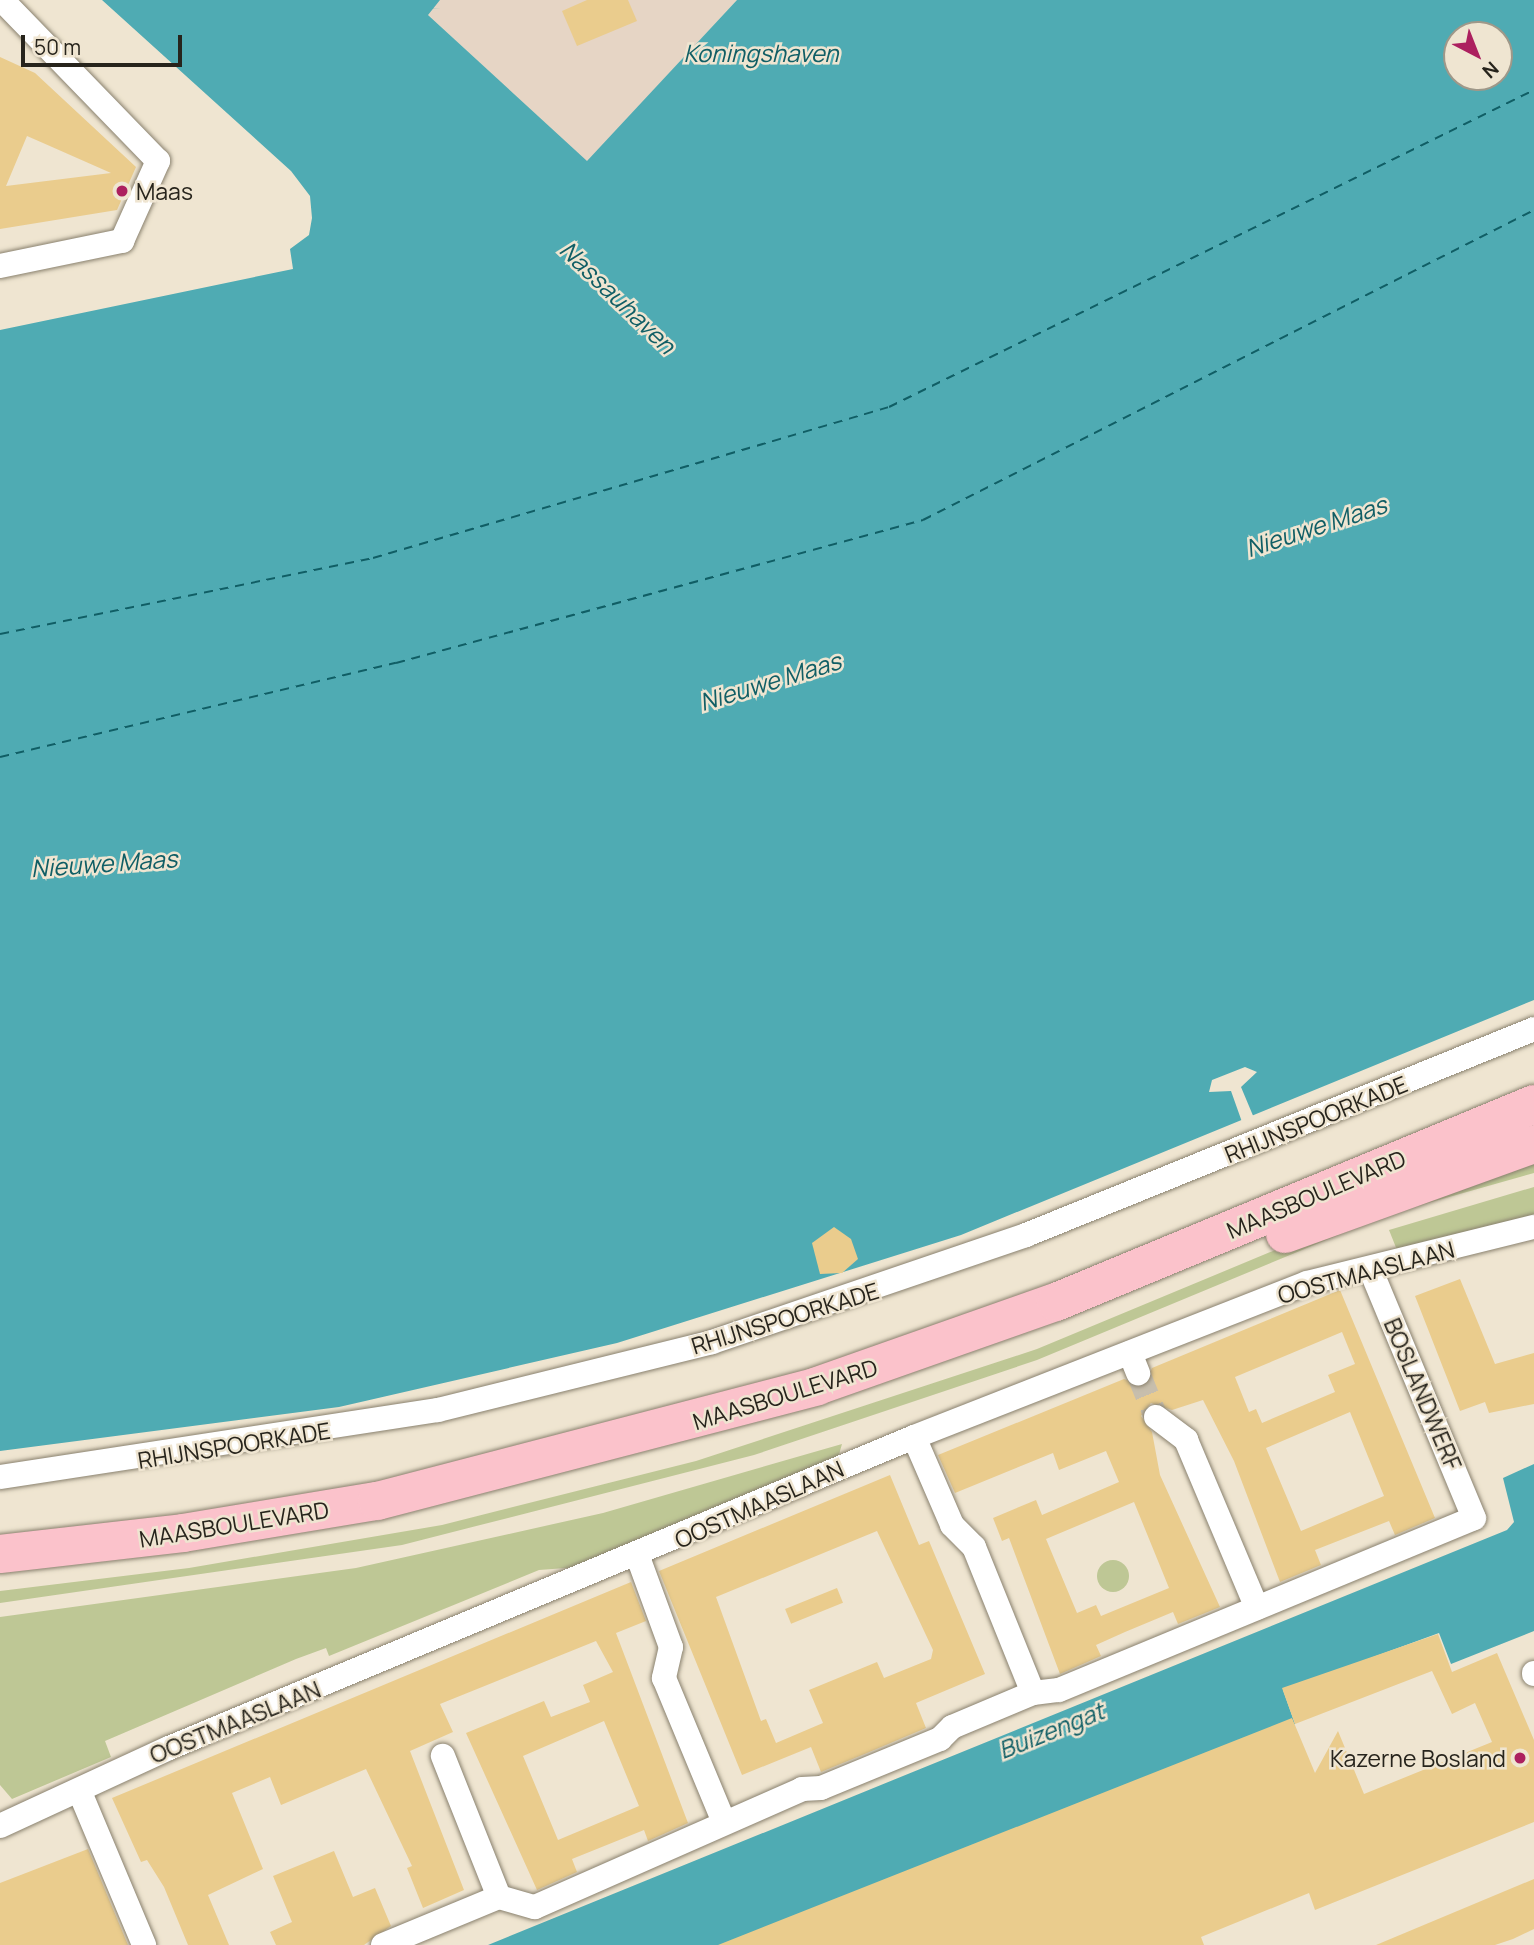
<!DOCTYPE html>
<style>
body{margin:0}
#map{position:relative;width:1534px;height:1945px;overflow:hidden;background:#efe5d1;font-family:Manrope,sans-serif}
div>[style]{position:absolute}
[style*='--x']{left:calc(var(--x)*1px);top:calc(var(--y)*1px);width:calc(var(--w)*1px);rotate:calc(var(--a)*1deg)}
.commercial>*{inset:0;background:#e6d5c5}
.green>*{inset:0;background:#bec795}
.round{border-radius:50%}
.water>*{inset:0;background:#4fabb3}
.pier>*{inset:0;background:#efe5d1}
.ferry>*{height:2px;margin-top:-1px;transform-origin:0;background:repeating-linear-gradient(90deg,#105e65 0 9px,transparent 0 16px)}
.building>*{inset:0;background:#eacc8d;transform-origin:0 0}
.street-tunnel>*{height:24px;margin-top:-12px;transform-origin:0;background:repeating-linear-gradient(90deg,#c7bead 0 24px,transparent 0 36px)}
.roads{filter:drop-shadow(0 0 2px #89816e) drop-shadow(0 0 2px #89816e)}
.street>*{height:24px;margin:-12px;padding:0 12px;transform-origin:12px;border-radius:12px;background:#fff}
.primary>*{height:38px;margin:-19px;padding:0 19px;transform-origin:19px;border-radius:19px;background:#fbc2cb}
.dots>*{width:19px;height:19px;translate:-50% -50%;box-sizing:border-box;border:4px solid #efe5d1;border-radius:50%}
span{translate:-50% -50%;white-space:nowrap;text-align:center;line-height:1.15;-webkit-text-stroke:5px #efe5d1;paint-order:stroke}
.poi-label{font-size:23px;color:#27241c}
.left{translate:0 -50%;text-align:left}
.right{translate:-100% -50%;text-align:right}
.street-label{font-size:23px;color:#27241c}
.water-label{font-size:24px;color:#105e65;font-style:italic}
.north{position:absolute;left:1443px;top:21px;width:70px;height:70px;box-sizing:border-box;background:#efe5d1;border:2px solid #9f9889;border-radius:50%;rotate:138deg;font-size:19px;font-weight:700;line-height:28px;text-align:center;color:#27241c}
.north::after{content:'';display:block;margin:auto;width:24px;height:32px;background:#ac205f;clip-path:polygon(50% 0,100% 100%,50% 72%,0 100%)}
.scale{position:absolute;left:21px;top:35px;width:161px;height:32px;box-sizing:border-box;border:4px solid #27241c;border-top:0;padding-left:9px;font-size:21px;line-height:24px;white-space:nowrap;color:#27241c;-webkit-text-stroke:5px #efe5d1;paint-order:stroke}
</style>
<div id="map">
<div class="commercial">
<div style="clip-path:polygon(412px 0,737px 0,587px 162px)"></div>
</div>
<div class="green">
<div style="clip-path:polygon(1534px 1163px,1534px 1173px,1389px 1214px,1037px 1360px,754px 1455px,402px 1545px,0 1603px,0 1591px,189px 1568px,442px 1525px,696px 1461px,1037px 1349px,1280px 1248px)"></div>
<div style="clip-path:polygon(1534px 1187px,1534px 1219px,1397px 1250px,1389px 1230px)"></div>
<div style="clip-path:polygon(842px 1444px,838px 1458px,579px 1567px,539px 1570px,329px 1656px,326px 1648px,296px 1659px,105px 1741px,111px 1757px,12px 1799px,0 1785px,0 1617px,356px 1568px,603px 1513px)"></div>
<div class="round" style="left:1097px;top:1560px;width:32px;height:32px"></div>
</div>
<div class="water">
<div style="clip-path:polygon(evenodd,102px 0,440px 0,428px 15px,587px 161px,737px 0,1534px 0,1534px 1000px,961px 1235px,617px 1343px,339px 1407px,0 1451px,0 330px,293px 269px,290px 249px,309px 235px,312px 218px,310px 196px,291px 171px,102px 0,1457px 35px,1499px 35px,1499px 77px,1457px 77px,1457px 35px)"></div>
<div style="clip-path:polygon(1534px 1464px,1534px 1631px,1451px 1664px,1439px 1633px,1283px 1690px,1295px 1724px,736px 1945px,488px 1945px,1507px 1530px,1514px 1522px,1503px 1478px)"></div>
</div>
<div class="pier">
<div style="clip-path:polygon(1245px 1067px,1257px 1072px,1241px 1087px,1254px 1118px,1242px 1122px,1231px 1091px,1209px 1092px,1212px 1080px)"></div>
</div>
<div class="ferry">
<div style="--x:0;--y:634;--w:381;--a:-11.5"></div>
<div style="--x:373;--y:558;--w:538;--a:-16.31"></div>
<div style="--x:889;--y:407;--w:719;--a:-26.17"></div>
<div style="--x:0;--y:757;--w:407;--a:-13.4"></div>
<div style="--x:396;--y:663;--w:546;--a:-15.18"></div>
<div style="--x:923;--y:520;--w:685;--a:-26.9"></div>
</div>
<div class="building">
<div style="clip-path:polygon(587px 0,628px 0,637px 21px,577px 46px,562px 11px)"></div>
<div style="clip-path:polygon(evenodd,0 57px,35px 73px,136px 167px,117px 210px,0 229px,0 57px,27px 136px,43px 143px,111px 173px,6px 186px,27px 136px)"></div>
<div style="clip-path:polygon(834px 1227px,851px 1239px,858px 1259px,842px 1273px,820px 1274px,812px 1243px)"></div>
<div style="clip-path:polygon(1460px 1279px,1495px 1364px,1534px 1353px,1534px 1404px,1489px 1413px,1485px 1402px,1460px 1411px,1415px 1296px)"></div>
<div style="clip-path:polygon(evenodd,1340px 1290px,1435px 1518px,1395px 1535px,1389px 1521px,1315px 1550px,1321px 1565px,1280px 1582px,1234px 1461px,1203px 1400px,1172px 1410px,1151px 1403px,1141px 1416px,1152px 1432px,1160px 1475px,1220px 1607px,1178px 1624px,1173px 1612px,1125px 1632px,1096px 1645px,1101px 1656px,1060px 1674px,1009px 1538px,1002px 1541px,993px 1518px,1036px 1500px,1042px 1515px,1119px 1482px,1106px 1451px,1059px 1470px,1053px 1453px,955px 1493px,938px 1455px,1124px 1379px,1144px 1386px,1152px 1368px,1340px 1290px,1342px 1332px,1355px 1364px,1328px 1375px,1335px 1392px,1262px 1423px,1256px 1409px,1249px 1412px,1235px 1377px,1342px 1332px,1340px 1290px,1350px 1412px,1384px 1496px,1301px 1531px,1266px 1448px,1350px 1412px,1340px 1290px,1134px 1502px,1169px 1588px,1101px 1616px,1096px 1605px,1077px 1613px,1046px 1539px,1134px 1502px)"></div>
<div style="clip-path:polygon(evenodd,890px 1475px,919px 1545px,929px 1541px,985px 1674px,916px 1703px,926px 1728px,867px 1753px,821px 1772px,811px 1747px,742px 1775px,659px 1571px,890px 1475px,877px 1531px,933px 1650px,931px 1659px,884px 1678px,877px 1662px,809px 1690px,823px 1723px,776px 1743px,766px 1719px,761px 1721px,716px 1597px,877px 1531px)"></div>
<div style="clip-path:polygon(evenodd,631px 1582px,646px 1621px,616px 1633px,688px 1823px,648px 1841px,644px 1830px,572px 1859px,577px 1872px,537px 1890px,466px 1733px,544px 1701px,551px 1717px,590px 1702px,583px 1685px,613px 1672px,596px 1641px,440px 1704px,453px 1732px,410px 1751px,464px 1890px,423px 1908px,407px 1868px,412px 1866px,366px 1769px,281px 1805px,270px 1777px,232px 1793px,263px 1869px,208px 1895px,229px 1945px,188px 1945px,164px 1887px,147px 1860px,141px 1862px,112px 1798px,631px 1582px,604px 1721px,639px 1806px,558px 1840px,523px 1756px,604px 1721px)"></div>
<div style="left:837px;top:1588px;width:16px;height:56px;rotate:68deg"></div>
<div style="clip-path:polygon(1438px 1634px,1452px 1672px,1497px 1653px,1534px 1740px,1534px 1822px,1315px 1910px,1309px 1893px,1201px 1937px,1204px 1945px,718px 1945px,1292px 1718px,1315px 1773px,1338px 1731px,1364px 1794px,1492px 1742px,1475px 1703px,1452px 1714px,1432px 1671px,1295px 1724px,1282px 1688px)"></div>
<div style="clip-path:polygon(88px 1849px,128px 1945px,0 1945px,0 1883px)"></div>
<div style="clip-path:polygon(334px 1851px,353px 1897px,375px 1888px,391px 1926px,364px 1945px,276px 1945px,270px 1932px,292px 1922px,273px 1876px)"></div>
<div style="clip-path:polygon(1534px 1879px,1534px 1929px,1513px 1939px,1495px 1945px,1376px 1945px)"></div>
</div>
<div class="street-tunnel">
<div style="--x:1138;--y:1373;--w:48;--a:67.8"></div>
</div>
<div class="roads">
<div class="street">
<div style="--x:0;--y:266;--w:125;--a:-11.6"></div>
<div style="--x:122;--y:241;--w:88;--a:-65.8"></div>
<div style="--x:158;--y:161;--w:224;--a:-134.1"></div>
<div style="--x:1130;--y:1353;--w:22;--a:68"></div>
<div style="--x:1156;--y:1417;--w:38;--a:37"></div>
<div style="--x:1186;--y:1440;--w:182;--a:67.1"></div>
<div style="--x:914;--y:1437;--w:96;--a:66.6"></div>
<div style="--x:952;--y:1525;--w:31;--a:45"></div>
<div style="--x:974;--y:1547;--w:157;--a:68"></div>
<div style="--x:0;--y:1477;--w:443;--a:-8.7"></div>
<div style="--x:438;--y:1410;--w:282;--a:-13.9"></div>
<div style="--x:712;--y:1342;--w:332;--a:-18.8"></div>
<div style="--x:1026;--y:1235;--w:548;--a:-22.07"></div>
<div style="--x:638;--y:1557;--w:96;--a:69.9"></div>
<div style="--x:671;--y:1647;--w:32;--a:103"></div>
<div style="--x:664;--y:1678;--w:156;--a:67.4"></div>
<div style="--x:1534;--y:1673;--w:1;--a:90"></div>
<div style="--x:79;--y:1790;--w:168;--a:67.2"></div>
<div style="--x:0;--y:1826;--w:186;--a:-24.8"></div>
<div style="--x:169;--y:1748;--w:807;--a:-22.66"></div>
<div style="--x:914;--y:1437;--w:422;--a:-21.4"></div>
<div style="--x:1307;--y:1283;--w:234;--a:-13.9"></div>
<div style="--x:499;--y:1897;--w:37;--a:16"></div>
<div style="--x:535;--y:1907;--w:292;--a:-23.8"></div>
<div style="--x:802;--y:1789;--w:19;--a:-3"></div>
<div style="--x:821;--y:1788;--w:129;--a:-22.4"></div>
<div style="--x:940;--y:1739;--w:17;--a:-45"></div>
<div style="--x:952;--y:1727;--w:88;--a:-22.8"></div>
<div style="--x:1033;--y:1693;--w:26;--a:-7"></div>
<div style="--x:1059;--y:1690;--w:449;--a:-22.5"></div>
<div style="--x:1474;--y:1518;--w:268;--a:-112.6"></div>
<div style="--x:383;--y:1945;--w:126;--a:-22.5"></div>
<div style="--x:499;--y:1897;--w:152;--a:-111.7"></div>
</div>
<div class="primary">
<div style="--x:1285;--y:1234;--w:265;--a:-19.9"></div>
<div style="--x:0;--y:1554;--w:184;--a:-6.5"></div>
<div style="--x:183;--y:1533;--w:197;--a:-9.4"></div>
<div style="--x:377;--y:1501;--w:455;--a:-14.6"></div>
<div style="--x:817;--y:1386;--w:253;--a:-19.4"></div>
<div style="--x:1056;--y:1302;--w:517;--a:-22.5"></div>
</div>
</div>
<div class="dots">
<div style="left:122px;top:191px;background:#ac205f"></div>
<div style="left:1520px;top:1758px;background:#ac205f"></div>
</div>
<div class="poi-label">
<span class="left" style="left:136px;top:191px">Maas</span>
<span class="right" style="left:1506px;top:1758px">Kazerne Bosland</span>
</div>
<div class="street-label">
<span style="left:1316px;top:1119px;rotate:-22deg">RHIJNSPOORKADE</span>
<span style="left:1316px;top:1194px;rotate:-23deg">MAASBOULEVARD</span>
<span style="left:1366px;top:1272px;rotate:-15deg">OOSTMAASLAAN</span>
<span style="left:785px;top:1318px;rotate:-17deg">RHIJNSPOORKADE</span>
<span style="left:785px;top:1394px;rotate:-17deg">MAASBOULEVARD</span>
<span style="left:1423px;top:1394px;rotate:67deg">BOSLANDWERF</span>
<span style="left:234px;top:1445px;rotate:-9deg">RHIJNSPOORKADE</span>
<span style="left:759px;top:1504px;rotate:-24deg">OOSTMAASLAAN</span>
<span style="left:234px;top:1524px;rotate:-9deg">MAASBOULEVARD</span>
<span style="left:235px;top:1722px;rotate:-22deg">OOSTMAASLAAN</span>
</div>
<div class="water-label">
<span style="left:761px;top:53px">Koningshaven</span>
<span style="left:618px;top:297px;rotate:44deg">Nassauhaven</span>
<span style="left:1316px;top:526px;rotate:-18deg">Nieuwe Maas</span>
<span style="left:770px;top:681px;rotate:-17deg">Nieuwe Maas</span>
<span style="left:104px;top:863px;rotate:-4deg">Nieuwe Maas</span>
<span style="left:1051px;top:1730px;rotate:-22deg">Buizengat</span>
</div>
<div class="north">N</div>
<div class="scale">50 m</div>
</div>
